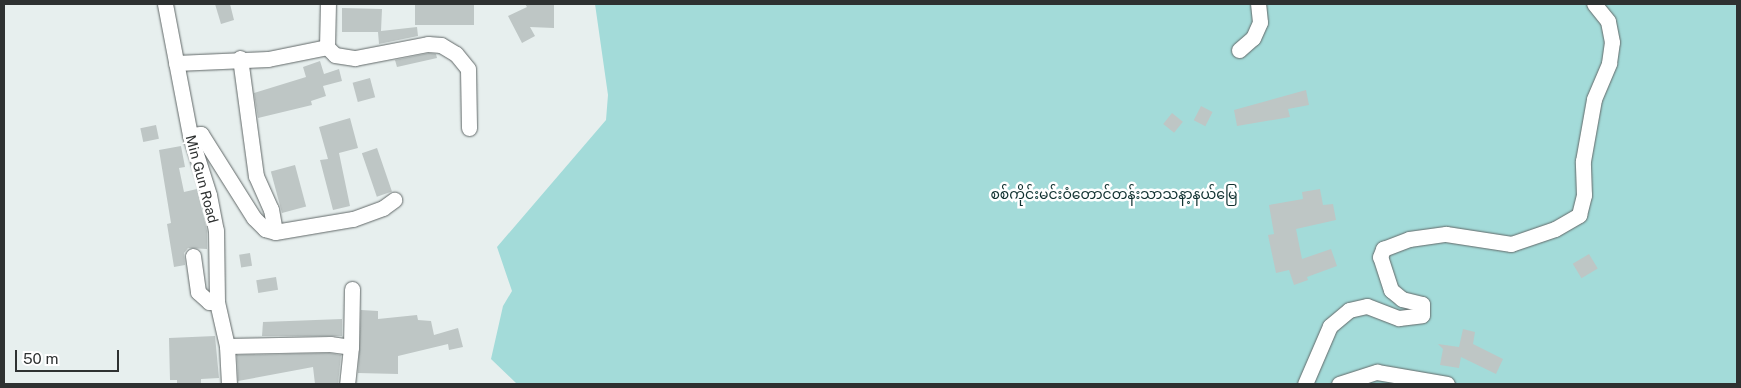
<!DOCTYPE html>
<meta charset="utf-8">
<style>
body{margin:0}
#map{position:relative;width:1741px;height:388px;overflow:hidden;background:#e7efee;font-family:"Public Sans","Noto Sans Myanmar",sans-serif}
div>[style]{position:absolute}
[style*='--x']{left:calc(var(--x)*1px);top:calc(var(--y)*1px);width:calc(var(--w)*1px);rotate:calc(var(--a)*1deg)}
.green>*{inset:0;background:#a3dbd9}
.building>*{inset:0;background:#bec6c5;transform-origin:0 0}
.roads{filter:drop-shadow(0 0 1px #616868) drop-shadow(0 0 1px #616868)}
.minor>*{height:15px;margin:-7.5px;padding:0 7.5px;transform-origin:7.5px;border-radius:7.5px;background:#fff}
span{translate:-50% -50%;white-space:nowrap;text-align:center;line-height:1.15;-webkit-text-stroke:5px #fff;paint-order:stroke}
.street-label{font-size:14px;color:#2e3131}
.park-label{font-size:14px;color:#103130}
.frame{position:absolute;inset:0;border:5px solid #2e3131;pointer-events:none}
.scale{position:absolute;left:15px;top:350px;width:104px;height:22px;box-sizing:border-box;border:2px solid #2e3131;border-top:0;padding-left:6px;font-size:15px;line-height:18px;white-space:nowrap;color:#2e3131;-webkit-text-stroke:4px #fff;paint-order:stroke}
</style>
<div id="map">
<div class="green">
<div style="clip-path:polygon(595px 4px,1737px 4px,1737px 384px,517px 384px,491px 359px,503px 306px,512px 291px,497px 247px,606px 120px,608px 95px)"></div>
</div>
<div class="building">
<div style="clip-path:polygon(215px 4px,230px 4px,234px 20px,221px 24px)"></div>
<div style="left:415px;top:4px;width:59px;height:21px"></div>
<div style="clip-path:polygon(525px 4px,554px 4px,554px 28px,530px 27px,535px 36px,522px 43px,508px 16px,527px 7px)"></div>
<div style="clip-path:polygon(342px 8px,382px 9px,381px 31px,417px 27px,418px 36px,379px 44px,378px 32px,342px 32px)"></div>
<div style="clip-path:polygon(429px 53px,436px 54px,437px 58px,397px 67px,395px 60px)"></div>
<div style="clip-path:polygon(320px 61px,324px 74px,339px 69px,342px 81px,323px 86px,326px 96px,311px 101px,312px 105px,258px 118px,254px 93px,306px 77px,303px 67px)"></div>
<div style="left:370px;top:78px;width:20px;height:18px;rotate:75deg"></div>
<div style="clip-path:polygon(1306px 90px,1309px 105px,1288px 109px,1290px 117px,1237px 126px,1234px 110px)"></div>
<div style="left:1201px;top:106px;width:13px;height:16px;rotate:27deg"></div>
<div style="left:1172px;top:113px;width:14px;height:14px;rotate:39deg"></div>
<div style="clip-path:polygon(350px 118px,358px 148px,339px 153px,350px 206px,333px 210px,320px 160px,328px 159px,319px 127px)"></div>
<div style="left:156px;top:125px;width:14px;height:16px;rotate:78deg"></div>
<div style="clip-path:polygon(181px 146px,185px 167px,179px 168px,184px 192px,197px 189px,207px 231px,207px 249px,188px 248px,184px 253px,185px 265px,174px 267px,167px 224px,171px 223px,159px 150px)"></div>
<div style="left:377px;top:148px;width:46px;height:16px;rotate:71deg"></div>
<div style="left:295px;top:165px;width:43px;height:25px;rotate:75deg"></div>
<div style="clip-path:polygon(1320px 189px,1323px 205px,1333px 204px,1336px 220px,1296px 229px,1302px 259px,1331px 249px,1337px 266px,1307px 277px,1308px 280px,1294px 285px,1289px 270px,1276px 273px,1268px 235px,1274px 234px,1269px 205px,1303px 199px,1302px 192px)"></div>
<div style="left:250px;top:253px;width:13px;height:11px;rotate:81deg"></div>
<div style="left:1589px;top:254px;width:17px;height:19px;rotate:59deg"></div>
<div style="left:276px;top:277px;width:13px;height:20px;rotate:81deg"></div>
<div style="clip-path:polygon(361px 310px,378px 311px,378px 319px,417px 315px,418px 320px,431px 321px,434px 335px,458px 328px,463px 347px,449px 350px,448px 344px,398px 356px,398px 374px,358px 373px)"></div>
<div style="clip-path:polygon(342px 319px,342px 336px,262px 336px,263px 322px)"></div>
<div style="clip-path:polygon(1463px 329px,1475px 332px,1473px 344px,1503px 359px,1496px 374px,1461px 357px,1459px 368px,1440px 365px,1443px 349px,1438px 344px,1459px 347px)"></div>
<div style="clip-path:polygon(215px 336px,219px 378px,201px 379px,201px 384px,177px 384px,177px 380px,170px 380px,169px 338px)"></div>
<div style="clip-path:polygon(329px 353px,341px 355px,338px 384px,315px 384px,313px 367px,238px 381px,237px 355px)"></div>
</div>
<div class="roads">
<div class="minor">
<div style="--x:165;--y:4;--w:133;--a:79.2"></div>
<div style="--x:190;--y:135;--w:63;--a:72.4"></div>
<div style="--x:209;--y:195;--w:36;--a:79"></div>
<div style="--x:216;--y:230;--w:72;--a:89.2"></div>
<div style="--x:217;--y:302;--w:45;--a:77.2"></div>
<div style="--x:227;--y:346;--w:38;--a:87"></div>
<div style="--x:327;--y:47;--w:11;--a:45"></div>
<div style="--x:335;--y:55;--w:20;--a:9"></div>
<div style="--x:355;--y:58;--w:74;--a:-10.9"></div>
<div style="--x:428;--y:44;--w:13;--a:4"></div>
<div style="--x:441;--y:45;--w:17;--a:31"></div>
<div style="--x:456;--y:54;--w:19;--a:51"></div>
<div style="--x:468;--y:69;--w:59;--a:89"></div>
<div style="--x:1239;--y:50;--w:18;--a:-41"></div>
<div style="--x:1253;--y:38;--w:17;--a:-66"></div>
<div style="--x:1260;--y:22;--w:18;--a:-96"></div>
<div style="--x:240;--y:58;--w:119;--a:82.3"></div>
<div style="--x:256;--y:176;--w:36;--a:66"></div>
<div style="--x:271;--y:209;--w:23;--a:80"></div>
<div style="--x:176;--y:63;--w:92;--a:-2.5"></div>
<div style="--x:268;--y:59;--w:60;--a:-11.5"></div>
<div style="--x:327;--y:47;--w:43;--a:-88.7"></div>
<div style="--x:190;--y:135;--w:11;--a:-5"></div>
<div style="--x:201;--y:134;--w:99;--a:57.8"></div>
<div style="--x:254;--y:218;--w:16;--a:45"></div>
<div style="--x:265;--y:229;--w:10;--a:17"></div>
<div style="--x:275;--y:232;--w:79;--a:-9.5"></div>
<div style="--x:353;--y:219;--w:32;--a:-20"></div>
<div style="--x:383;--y:208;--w:14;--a:-36"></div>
<div style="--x:193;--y:256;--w:36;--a:82"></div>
<div style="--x:198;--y:292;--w:15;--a:42"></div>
<div style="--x:209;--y:302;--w:8;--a:0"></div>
<div style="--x:227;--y:346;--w:103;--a:-1.1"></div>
<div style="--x:330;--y:344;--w:21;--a:8"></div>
<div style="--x:351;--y:347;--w:37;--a:96"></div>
<div style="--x:351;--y:347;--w:58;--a:-89"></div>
<div style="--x:1305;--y:384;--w:63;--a:-66.7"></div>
<div style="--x:1330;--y:326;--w:25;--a:-40"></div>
<div style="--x:1349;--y:310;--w:18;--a:-13"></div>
<div style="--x:1367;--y:306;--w:34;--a:21"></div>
<div style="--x:1399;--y:318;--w:23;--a:-7"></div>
<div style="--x:1422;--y:315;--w:11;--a:-90"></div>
<div style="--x:1422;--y:304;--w:21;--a:-166"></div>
<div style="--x:1402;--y:299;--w:14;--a:-141"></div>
<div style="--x:1391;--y:290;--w:35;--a:-108"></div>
<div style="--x:1380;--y:257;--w:9;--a:-69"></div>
<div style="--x:1383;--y:249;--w:28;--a:-21"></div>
<div style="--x:1409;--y:239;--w:37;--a:-8"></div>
<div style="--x:1446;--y:234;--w:66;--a:8.7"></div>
<div style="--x:1511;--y:244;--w:46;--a:-18.8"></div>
<div style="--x:1555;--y:229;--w:28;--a:-30"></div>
<div style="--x:1579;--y:215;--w:21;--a:-76"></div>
<div style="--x:1584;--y:195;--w:34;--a:-92"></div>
<div style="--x:1583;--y:161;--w:63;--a:-79.9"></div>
<div style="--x:1594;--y:99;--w:39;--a:-67"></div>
<div style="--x:1609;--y:63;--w:21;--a:-82"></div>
<div style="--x:1612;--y:42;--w:21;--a:-101"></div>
<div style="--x:1608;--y:21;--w:22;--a:-129"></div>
<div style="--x:1339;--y:384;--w:40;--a:-18"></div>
<div style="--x:1377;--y:372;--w:71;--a:9.7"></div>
</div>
</div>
<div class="street-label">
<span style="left:202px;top:179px;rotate:75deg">Min Gun Road</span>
</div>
<div class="park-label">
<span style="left:1114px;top:194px">စစ်ကိုင်းမင်းဝံတောင်တန်းသာသနာ့နယ်မြေ</span>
</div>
<div class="frame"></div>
<div class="scale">50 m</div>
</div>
